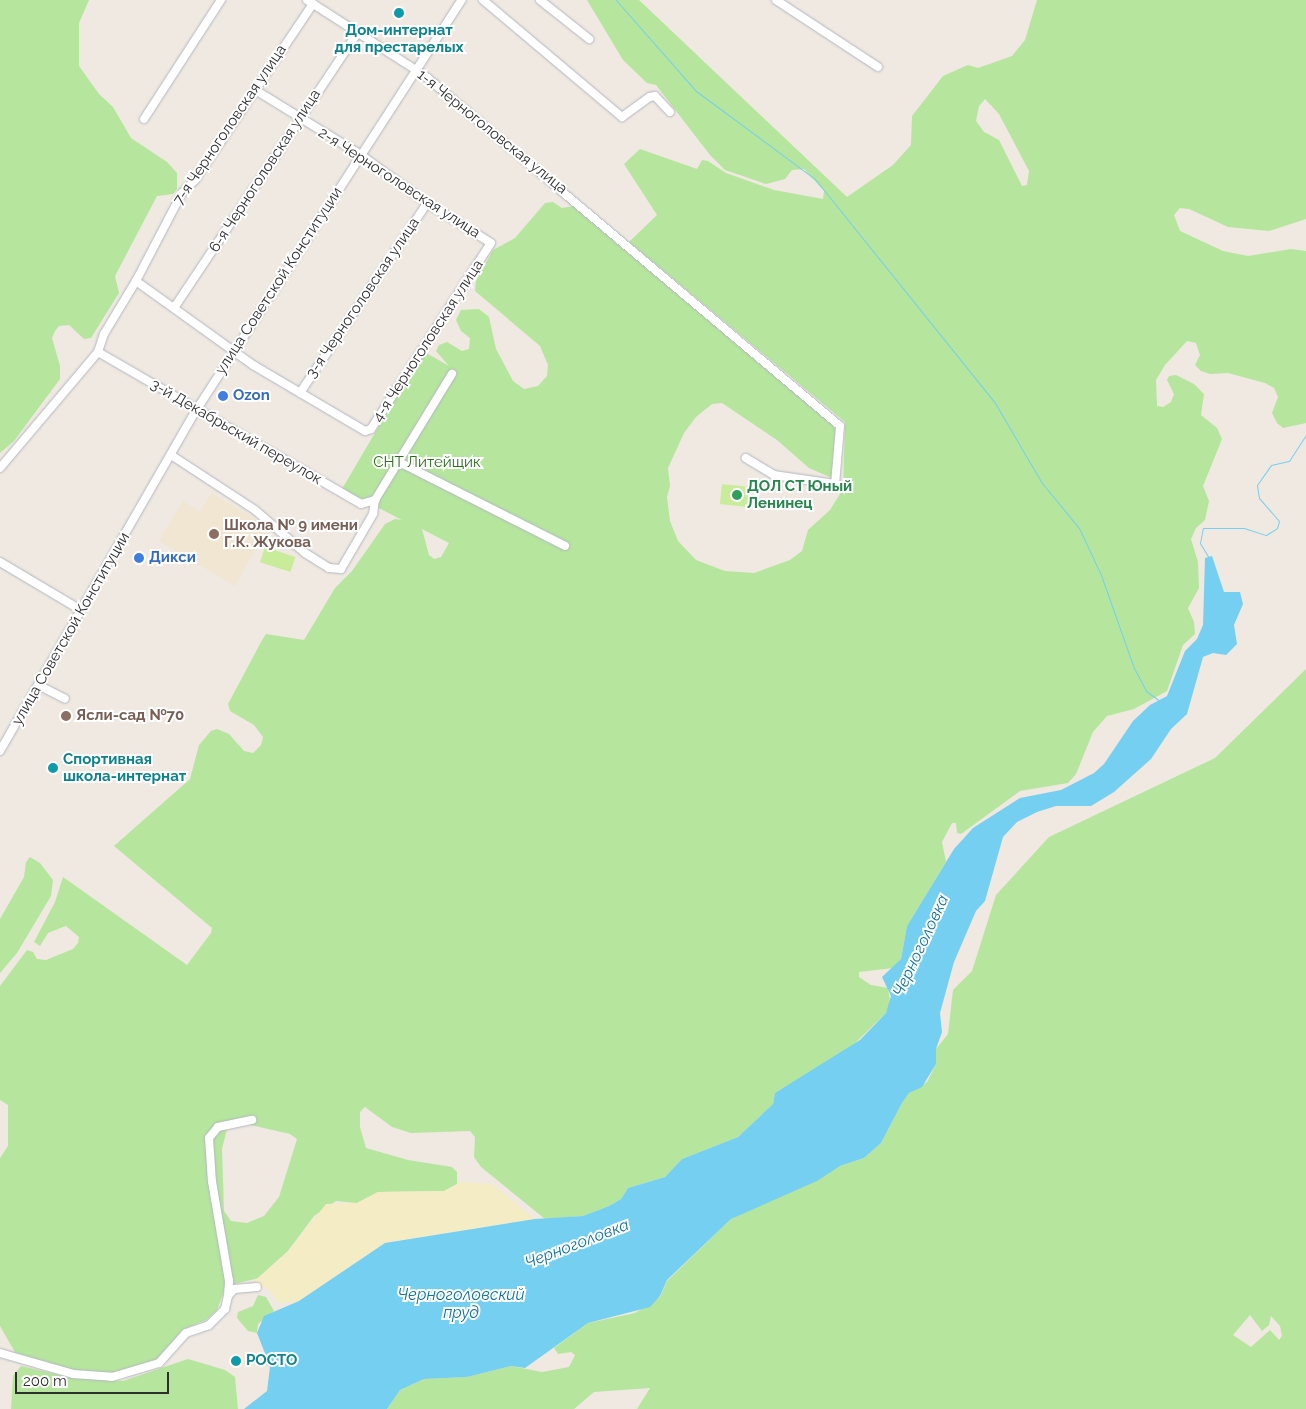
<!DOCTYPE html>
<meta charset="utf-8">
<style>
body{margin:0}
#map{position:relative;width:1306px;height:1409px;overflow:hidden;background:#efe9e1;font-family:Raleway,sans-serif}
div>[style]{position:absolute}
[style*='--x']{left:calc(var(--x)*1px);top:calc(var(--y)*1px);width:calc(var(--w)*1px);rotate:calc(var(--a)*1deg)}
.education>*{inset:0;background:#f0e6d1}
.green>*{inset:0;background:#b6e59e}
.sand>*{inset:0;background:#f3ecc5}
.pitch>*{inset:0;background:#c9ec9a;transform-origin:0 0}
.water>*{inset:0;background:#75cff0}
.stream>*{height:1px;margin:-0.5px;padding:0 0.5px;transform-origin:0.5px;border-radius:0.5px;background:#75cff0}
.roads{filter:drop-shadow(0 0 1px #b4b7c1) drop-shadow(0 0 1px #b4b7c1)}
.minor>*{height:8px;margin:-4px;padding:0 4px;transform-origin:4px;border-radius:4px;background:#fff}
.dots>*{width:14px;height:14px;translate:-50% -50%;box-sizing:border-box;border:2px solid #fff;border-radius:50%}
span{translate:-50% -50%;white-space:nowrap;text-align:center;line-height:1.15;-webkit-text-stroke:4px #fff;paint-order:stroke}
.culture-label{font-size:15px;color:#0d838f;font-weight:700}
.left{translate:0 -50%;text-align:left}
.street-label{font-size:15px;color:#2e2e2e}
.shop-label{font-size:15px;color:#366cbe;font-weight:700}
.park-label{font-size:15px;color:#2c6e1b}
.leisure-label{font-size:15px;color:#27864d;font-weight:700}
.education-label{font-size:15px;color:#785e54;font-weight:700}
.water-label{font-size:16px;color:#0d6fa3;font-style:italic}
.scale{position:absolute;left:15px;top:1372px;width:154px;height:22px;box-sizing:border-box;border:2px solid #2e2e2e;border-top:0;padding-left:6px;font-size:15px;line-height:18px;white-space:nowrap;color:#2e2e2e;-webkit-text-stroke:4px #fff;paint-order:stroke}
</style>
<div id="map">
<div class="education">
<div style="clip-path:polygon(212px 493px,268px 527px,235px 586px,159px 541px,183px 501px,200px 512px)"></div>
</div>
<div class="green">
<div style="clip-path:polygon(0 0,89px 0,79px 23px,79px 66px,99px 94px,113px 107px,131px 138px,167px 162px,177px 173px,177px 189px,173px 194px,157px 196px,115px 276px,119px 293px,91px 338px,84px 339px,69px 325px,59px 326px,55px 331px,52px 338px,60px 366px,60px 379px,14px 441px,0 453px)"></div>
<div style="clip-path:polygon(evenodd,587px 0,639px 0,847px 197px,893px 165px,911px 145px,912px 116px,943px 76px,968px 65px,978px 68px,1012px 56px,1025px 40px,1037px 0,1306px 0,1306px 219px,1269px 231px,1228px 227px,1189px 209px,1180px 208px,1174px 215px,1180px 231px,1223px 251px,1248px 256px,1291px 249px,1306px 251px,1306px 423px,1283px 428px,1277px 423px,1272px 413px,1278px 397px,1274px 388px,1265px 383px,1228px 373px,1210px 374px,1201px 371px,1195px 365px,1200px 355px,1196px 343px,1187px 341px,1165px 365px,1156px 380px,1157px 406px,1163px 407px,1171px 402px,1174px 394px,1167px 380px,1169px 376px,1176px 375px,1194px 384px,1204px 394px,1201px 415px,1217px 428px,1222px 439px,1203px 486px,1209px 501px,1205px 520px,1196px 528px,1191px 539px,1198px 562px,1199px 588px,1188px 608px,1194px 622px,1195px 634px,1183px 645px,1167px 691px,1134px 709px,1107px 716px,1093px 732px,1076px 774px,1068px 783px,1020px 791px,961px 834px,957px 833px,956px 823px,952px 823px,942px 842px,946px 862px,907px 926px,901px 959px,893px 968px,859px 972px,859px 977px,871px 985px,888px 988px,890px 1002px,886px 1013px,847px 1051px,775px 1093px,773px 1104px,738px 1137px,682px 1159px,665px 1177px,628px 1188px,621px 1199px,609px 1206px,583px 1216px,545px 1219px,481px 1167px,474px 1157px,475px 1137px,470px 1131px,411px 1133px,392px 1127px,365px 1107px,360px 1112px,360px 1127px,366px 1148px,408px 1160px,452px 1167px,457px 1172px,457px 1184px,444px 1191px,378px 1192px,357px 1203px,336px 1201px,314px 1216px,288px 1251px,259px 1278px,230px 1285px,224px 1291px,217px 1310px,206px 1320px,182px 1330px,158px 1360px,113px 1373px,73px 1370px,16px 1354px,0 1326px,0 1158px,8px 1146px,8px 1105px,0 1100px,0 986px,27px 950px,33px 952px,37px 959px,46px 960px,73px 949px,78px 943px,79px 937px,66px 926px,48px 933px,40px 946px,34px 942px,55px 902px,63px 877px,187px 965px,211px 933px,212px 928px,114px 846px,190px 779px,199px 745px,211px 731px,217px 729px,229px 734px,244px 751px,253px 753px,261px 745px,263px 737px,254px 725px,230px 711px,228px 704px,261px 642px,266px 634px,304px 640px,335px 588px,352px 571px,385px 524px,395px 519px,402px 520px,342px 489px,423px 351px,449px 366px,436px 351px,439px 345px,447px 342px,462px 351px,469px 349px,470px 338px,461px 331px,456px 320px,461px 310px,479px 309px,489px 317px,496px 349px,513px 381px,524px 389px,538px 386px,547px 376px,548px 365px,540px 346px,475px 291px,476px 281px,493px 250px,515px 238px,545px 203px,553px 202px,562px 208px,575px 206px,838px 427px,832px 478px,809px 468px,777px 440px,722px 403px,712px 404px,696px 417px,684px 433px,668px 468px,670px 486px,667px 497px,670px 521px,678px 541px,696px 560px,725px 571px,754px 573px,790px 560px,802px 551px,808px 530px,830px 510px,843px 489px,845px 422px,629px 242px,657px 215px,624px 164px,640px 149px,697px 169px,702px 160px,708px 161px,726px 173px,774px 190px,823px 199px,824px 191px,804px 169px,792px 170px,785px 179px,766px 184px,725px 170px,710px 155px,656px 85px,647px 83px,623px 60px,587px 0,985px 99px,999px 114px,1029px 171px,1027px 185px,1022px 186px,999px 140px,984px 132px,976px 121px,979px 106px,985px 99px,587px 0,422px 529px,449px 543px,441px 557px,434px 559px,429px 555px,422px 529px,587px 0,246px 1124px,290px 1134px,297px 1139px,279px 1197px,264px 1216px,247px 1223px,231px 1221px,224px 1211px,222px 1149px,227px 1129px,246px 1124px)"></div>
<div style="clip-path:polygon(evenodd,1306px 669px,1306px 1409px,637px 1409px,650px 1388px,594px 1392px,574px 1409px,387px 1409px,400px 1390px,424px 1379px,467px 1377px,511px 1366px,542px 1372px,569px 1367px,575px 1355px,571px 1352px,558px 1354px,554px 1348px,588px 1323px,635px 1313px,660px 1297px,667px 1281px,731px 1219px,840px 1166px,864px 1158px,881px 1143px,902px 1103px,909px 1093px,927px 1082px,936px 1064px,936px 1049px,948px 1034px,953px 990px,972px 971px,996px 895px,1049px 837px,1215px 758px,1306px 669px,1250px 1315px,1262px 1331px,1269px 1325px,1271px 1316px,1280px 1326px,1282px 1336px,1279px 1340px,1270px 1330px,1251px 1347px,1233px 1335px,1250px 1315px)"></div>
<div style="clip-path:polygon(30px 857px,40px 863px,53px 880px,51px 896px,17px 953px,0 973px,0 919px,24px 877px,26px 862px)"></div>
<div style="clip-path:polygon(258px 1295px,266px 1297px,274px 1311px,258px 1324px,257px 1333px,248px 1331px,237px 1318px,238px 1312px,253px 1306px)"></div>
<div style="clip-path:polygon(188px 1359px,225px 1370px,235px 1377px,238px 1409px,11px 1409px,13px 1376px,21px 1366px,72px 1378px,123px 1381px)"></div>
</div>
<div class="sand">
<div style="clip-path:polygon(461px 1182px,492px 1184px,535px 1219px,385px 1243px,299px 1301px,279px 1303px,268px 1289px,252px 1283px,288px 1251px,326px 1204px,357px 1203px,378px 1192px,444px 1191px)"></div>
</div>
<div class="pitch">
<div style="left:722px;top:484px;width:31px;height:20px;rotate:6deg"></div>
<div style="left:265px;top:547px;width:32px;height:16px;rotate:18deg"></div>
</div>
<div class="water">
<div style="clip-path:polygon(1212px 556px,1224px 592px,1240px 592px,1243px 604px,1234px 625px,1237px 644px,1226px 655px,1213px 653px,1203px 657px,1187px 714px,1171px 729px,1151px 759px,1114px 792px,1091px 806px,1056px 806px,1037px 812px,1017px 822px,1003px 837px,985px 901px,976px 911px,954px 962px,940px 1013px,942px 1032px,936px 1049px,936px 1064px,922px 1087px,909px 1093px,902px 1103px,881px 1143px,864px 1158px,840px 1166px,817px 1181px,731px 1219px,667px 1280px,660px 1296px,650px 1307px,588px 1323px,525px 1368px,511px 1366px,467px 1377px,424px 1379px,400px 1390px,387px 1409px,244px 1409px,267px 1391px,270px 1367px,265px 1364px,268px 1361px,257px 1333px,264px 1316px,299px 1301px,385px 1243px,535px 1219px,583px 1216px,609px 1206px,621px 1199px,628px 1188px,665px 1177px,682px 1159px,738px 1137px,773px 1104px,775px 1093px,860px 1040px,886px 1013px,891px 996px,882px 977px,901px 959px,907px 926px,954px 849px,973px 828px,1020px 798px,1061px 790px,1094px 773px,1104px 764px,1133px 721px,1150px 705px,1167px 696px,1185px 651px,1197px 639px,1203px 625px,1205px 558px)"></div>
</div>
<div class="stream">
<div style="--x:616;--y:0;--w:121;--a:48.7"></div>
<div style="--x:696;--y:91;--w:148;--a:36.5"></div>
<div style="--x:815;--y:179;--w:287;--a:51.2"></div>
<div style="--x:995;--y:403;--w:93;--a:59.6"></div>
<div style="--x:1042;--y:483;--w:58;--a:50.6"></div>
<div style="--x:1079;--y:528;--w:52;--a:64.9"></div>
<div style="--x:1101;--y:575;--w:99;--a:70.5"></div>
<div style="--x:1134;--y:668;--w:26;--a:62"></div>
<div style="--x:1146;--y:691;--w:17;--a:36"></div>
<div style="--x:1209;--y:558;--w:17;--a:-121"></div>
<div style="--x:1200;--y:543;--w:15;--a:-79"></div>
<div style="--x:1203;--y:528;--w:41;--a:0"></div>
<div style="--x:1244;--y:528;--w:23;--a:18"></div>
<div style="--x:1266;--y:535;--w:13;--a:-32"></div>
<div style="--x:1277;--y:528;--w:7;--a:-74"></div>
<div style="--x:1279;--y:521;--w:30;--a:-131"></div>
<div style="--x:1259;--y:498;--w:13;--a:-99"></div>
<div style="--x:1257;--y:485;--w:24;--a:-55"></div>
<div style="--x:1271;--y:465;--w:18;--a:-13"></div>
<div style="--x:1289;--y:461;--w:31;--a:-57"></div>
</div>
<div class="roads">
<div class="minor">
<div style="--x:307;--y:0;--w:139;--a:32.7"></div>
<div style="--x:424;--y:75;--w:544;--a:40.16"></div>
<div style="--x:840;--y:426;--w:58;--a:94.9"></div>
<div style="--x:835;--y:484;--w:62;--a:-171.6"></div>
<div style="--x:774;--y:475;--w:33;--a:-149"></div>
<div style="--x:483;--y:0;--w:182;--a:40.1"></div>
<div style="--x:622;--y:117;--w:34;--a:-36"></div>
<div style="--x:650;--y:97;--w:5;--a:-11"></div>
<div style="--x:655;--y:96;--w:22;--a:47"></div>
<div style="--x:540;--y:0;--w:63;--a:38.5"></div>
<div style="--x:776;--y:0;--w:122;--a:33.3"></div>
<div style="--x:144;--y:119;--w:142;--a:-57.1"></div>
<div style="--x:136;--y:281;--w:144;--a:35.7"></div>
<div style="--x:253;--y:365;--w:130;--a:30.5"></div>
<div style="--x:365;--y:431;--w:6;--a:-18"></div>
<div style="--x:371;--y:429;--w:221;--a:-57.2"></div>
<div style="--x:491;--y:243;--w:75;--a:-148"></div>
<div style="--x:427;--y:203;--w:82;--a:-144"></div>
<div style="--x:361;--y:155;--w:122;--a:-148.4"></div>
<div style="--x:174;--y:308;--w:329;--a:-56.3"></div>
<div style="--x:98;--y:352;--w:304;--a:30"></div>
<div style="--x:361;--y:504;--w:15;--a:-16"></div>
<div style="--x:300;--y:393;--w:229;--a:-56.2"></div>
<div style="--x:171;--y:455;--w:100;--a:33.2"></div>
<div style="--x:255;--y:510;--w:66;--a:40.7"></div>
<div style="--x:305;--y:553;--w:28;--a:32"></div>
<div style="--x:329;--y:568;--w:12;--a:5"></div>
<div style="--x:341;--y:569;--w:64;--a:-59.8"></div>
<div style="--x:373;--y:514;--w:14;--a:-82"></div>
<div style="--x:375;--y:500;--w:148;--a:-58.6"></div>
<div style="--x:399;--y:462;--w:186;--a:26.8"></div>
<div style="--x:0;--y:468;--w:152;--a:-49.8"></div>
<div style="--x:98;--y:352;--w:19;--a:-72"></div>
<div style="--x:104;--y:334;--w:62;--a:-58.9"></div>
<div style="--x:136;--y:281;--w:99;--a:-62.4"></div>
<div style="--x:182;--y:193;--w:18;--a:-45"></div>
<div style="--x:195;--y:180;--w:212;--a:-56.2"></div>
<div style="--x:0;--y:562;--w:94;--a:30.7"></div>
<div style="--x:38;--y:685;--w:30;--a:27"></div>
<div style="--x:0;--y:751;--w:395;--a:-60.1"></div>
<div style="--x:197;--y:409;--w:487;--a:-57.1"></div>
<div style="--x:228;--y:1296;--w:15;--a:-86"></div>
<div style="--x:229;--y:1281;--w:100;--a:-99.7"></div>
<div style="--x:212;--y:1182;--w:44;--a:-93.9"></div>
<div style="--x:209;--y:1138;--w:14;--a:-51"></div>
<div style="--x:218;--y:1127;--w:35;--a:-12"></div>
<div style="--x:0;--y:1353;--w:76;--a:16"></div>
<div style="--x:73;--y:1374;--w:39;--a:4"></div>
<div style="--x:112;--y:1377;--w:49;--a:-16.6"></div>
<div style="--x:159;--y:1363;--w:40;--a:-48"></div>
<div style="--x:186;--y:1333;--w:24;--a:-19"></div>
<div style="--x:209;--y:1325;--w:23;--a:-45"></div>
<div style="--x:225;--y:1309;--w:13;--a:-77"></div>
<div style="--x:228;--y:1296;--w:9;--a:-49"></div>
<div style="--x:234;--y:1289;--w:23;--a:-5"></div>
</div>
</div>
<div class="dots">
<div style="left:399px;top:13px;background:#0f9aa8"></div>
<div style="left:223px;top:396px;background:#3f7fe0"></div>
<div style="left:737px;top:495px;background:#2e9e5b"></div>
<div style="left:214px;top:534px;background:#8d6e63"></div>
<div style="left:139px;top:558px;background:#3f7fe0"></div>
<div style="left:66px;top:716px;background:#8d6e63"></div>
<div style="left:53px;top:768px;background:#0f9aa8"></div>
<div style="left:236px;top:1361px;background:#0f9aa8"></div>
</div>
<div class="culture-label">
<span style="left:399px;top:39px">Дом-интернат<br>для престарелых</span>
<span class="left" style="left:63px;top:768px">Спортивная<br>школа-интернат</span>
<span class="left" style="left:246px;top:1361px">РОСТО</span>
</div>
<div class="street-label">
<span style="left:230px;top:125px;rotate:-56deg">7-я Черноголовская улица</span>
<span style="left:492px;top:132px;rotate:39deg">1-я Черноголовская улица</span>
<span style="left:265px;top:171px;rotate:-57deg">6-я Черноголовская улица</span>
<span style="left:399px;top:183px;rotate:33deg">2-я Черноголовская улица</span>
<span style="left:279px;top:281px;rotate:-57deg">улица Советской Конституции</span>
<span style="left:363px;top:298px;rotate:-56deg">3-я Черноголовская улица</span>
<span style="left:428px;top:341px;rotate:-57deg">4-я Черноголовская улица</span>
<span style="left:236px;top:432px;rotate:30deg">3-й Декабрьский переулок</span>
<span style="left:71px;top:629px;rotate:-60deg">улица Советской Конституции</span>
</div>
<div class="shop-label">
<span class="left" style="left:233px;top:396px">Ozon</span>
<span class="left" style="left:149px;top:558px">Дикси</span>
</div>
<div class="park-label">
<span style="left:427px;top:463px">СНТ Литейщик</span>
</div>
<div class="leisure-label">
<span class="left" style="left:747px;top:495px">ДОЛ СТ Юный<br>Ленинец</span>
</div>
<div class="education-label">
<span class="left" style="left:224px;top:534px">Школа № 9 имени<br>Г.К. Жукова</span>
<span class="left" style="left:76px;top:716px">Ясли-сад №70</span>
</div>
<div class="water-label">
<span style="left:921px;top:946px;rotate:-65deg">Черноголовка</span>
<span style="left:577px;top:1244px;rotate:-21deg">Черноголовка</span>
<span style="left:461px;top:1304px">Черноголовский<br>пруд</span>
</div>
<div class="scale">200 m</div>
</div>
